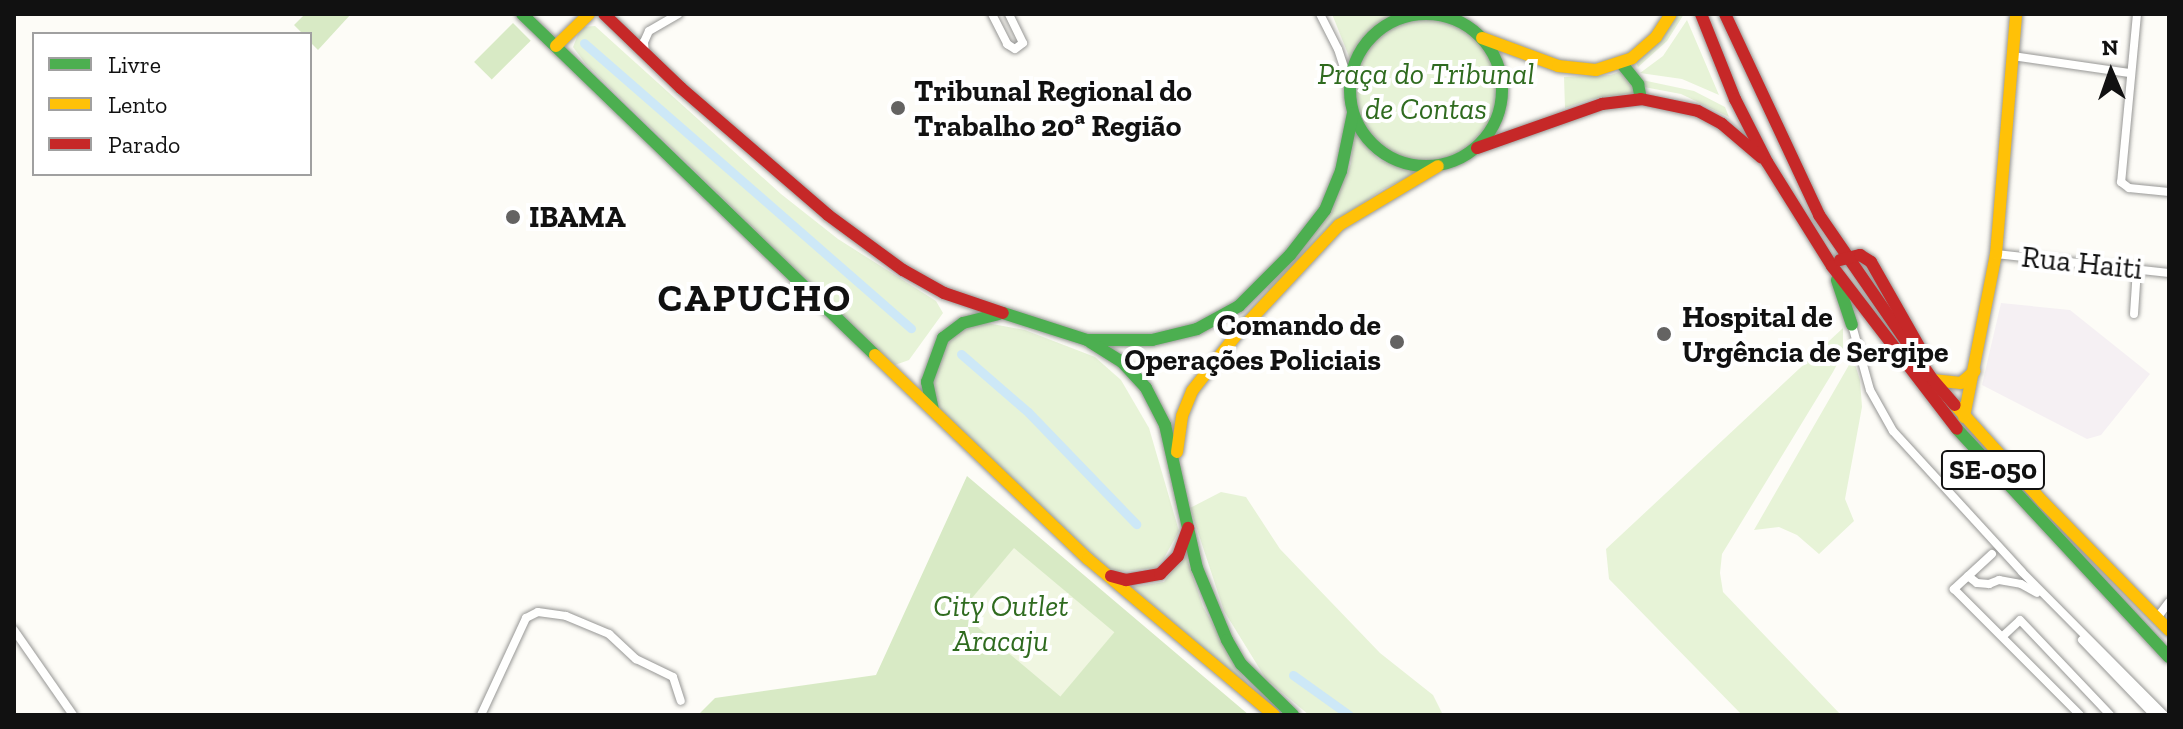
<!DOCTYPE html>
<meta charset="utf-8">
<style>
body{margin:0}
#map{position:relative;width:2183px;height:729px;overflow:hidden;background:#fdfcf7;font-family:"Zilla Slab",serif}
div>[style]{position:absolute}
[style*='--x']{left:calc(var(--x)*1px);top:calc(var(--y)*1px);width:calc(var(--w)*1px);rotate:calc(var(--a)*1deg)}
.industrial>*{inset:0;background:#f5f0f3}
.green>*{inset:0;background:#e7f3d7}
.round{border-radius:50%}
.forest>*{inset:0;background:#d8eac5;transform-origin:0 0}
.pitch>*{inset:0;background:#f0f6e1;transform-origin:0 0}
.canal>*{height:9px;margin:-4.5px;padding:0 4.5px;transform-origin:4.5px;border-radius:4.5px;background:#cde8f7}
.roads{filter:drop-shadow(0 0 2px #979795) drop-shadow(0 0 2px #979795)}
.street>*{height:8px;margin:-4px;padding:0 4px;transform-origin:4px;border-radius:4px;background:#fffffe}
.fast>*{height:12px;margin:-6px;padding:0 6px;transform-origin:6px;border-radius:6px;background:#4caf50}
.fast>.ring{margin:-6px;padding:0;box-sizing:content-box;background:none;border:12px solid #4caf50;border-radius:50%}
.slow>*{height:12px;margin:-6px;padding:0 6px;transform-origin:6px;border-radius:6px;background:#ffc107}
.jam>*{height:12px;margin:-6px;padding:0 6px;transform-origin:6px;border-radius:6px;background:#c62828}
.dots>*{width:22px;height:22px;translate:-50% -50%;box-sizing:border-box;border:4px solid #fff;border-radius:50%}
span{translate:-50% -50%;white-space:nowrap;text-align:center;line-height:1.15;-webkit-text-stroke:8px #fff;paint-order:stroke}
.shield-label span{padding:2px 6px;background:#fff;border:2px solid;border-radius:6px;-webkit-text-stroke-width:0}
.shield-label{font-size:28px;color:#111;font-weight:700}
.park-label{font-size:30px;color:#2f6b1f;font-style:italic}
.poi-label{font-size:30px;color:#111;font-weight:700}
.left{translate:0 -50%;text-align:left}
.right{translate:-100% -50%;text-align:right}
.street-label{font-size:30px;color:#111}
.district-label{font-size:38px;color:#111;font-weight:700;letter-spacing:2px}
.frame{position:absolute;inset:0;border:16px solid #111;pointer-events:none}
.legend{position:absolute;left:32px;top:32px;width:280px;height:144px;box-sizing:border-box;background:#fff;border:2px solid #a0a0a0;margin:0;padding:10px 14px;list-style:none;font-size:24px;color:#111}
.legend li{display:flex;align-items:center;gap:16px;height:40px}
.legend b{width:40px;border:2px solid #a0a0a0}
.north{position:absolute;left:2071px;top:32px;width:80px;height:80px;-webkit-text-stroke:6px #fff;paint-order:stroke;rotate:358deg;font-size:22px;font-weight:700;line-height:32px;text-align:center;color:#111}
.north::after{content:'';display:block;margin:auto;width:28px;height:36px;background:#111;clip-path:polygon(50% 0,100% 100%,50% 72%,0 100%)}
</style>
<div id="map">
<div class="industrial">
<div style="clip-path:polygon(2001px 303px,2070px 310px,2150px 374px,2101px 435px,2087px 439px,1982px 385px)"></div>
</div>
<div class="green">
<div style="clip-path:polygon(1332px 14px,1399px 14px,1366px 35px,1352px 64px)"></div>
<div style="clip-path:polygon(1677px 14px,1684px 14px,1667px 41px,1638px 67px,1635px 60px,1662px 37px)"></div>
<div class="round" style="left:1350px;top:15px;width:152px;height:152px"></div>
<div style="clip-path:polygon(1687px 20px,1719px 95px,1682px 79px,1640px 73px,1663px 56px)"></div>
<div style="clip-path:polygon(595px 26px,781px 194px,838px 239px,936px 301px,943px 313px,909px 360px,895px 365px,870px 343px,585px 63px,573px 47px,581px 27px)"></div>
<div style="clip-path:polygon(1624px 70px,1630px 74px,1634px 93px,1591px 99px,1565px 108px,1564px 77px,1611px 75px)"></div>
<div style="clip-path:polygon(1642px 80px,1694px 91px,1725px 107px,1729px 117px,1681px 94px,1644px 87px)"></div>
<div style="clip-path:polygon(1353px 131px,1379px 160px,1422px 172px,1383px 189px,1325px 230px,1270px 291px,1267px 288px,1302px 248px,1329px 210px,1351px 164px)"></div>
<div style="clip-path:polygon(976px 321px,1025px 330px,1095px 357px,1121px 380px,1149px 428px,1179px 531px,1164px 558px,1154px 568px,1112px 572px,933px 409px,927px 373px,938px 343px)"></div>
<div style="clip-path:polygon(1843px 328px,1843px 353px,1833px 372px,1722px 554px,1720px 573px,1723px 592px,1841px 715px,1742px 715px,1609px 579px,1606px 549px)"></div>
<div style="clip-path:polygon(1853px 358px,1860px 380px,1862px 407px,1845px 499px,1854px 521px,1819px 554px,1797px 535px,1779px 527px,1754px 530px)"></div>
<div style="clip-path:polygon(1221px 492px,1246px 497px,1280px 549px,1380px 653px,1433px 695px,1443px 715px,1309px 715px,1266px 679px,1224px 611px,1190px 508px)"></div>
<div style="clip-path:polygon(1185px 553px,1203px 607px,1251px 690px,1132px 587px,1164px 582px)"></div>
</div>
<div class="forest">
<div style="clip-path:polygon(305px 14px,351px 14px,318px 50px,310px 42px,310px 34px,303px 34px,294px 25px)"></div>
<div style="left:513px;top:23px;width:25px;height:55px;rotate:45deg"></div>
<div style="clip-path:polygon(967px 476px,1249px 715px,698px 715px,715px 698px,876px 675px)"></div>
</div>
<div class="pitch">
<div style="left:1014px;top:548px;width:131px;height:84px;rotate:40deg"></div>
</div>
<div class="canal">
<div style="--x:584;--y:43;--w:434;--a:41.1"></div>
<div style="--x:961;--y:354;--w:89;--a:40.9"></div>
<div style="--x:1028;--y:412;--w:156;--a:46"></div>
<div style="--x:1293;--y:675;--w:69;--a:35.5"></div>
</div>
<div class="roads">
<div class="street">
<div style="--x:992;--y:14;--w:34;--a:63"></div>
<div style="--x:1007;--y:44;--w:9;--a:32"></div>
<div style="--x:1015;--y:49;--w:10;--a:-37"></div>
<div style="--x:1023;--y:43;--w:32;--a:-116"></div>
<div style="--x:1320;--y:14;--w:39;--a:63"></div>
<div style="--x:1338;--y:49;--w:39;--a:72"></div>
<div style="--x:2137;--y:14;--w:169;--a:95.4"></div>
<div style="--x:2121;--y:182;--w:10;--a:37"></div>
<div style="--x:2129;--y:188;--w:40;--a:5.7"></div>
<div style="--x:645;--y:54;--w:12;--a:-95"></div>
<div style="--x:644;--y:42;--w:12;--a:-66"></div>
<div style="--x:649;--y:31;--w:34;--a:-30"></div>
<div style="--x:2013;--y:56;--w:117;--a:8.3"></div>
<div style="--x:1996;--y:254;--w:174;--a:6.3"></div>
<div style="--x:2134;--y:314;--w:45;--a:-86.2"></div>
<div style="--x:1852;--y:325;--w:67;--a:74.5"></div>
<div style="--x:1870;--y:390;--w:47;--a:60.7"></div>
<div style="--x:1893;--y:431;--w:191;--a:47.5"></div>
<div style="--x:2022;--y:572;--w:202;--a:45.2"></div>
<div style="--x:1992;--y:554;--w:52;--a:137.4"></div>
<div style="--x:1954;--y:589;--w:178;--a:45"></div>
<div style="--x:1968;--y:576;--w:11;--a:38"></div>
<div style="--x:1977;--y:583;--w:12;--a:5"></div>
<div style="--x:1989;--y:584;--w:11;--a:-22"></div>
<div style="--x:1999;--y:580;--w:22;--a:10"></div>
<div style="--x:2021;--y:584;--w:18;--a:29"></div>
<div style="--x:2157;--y:618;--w:20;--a:-53"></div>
<div style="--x:14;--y:630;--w:103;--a:55.2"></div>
<div style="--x:2003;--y:636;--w:23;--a:-43"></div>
<div style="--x:2020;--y:620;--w:131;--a:46.5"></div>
<div style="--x:2082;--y:640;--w:104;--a:46.2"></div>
<div style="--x:481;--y:715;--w:107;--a:-65.1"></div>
<div style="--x:526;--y:618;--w:13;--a:-27"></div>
<div style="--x:538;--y:612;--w:28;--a:8"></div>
<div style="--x:566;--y:616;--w:47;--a:22.7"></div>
<div style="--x:609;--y:634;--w:37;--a:43"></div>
<div style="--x:636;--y:659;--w:41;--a:25.9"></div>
<div style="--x:673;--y:677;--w:25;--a:72"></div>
</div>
<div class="fast">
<div style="--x:522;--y:14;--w:491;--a:44"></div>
<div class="ring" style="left:1350px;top:14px;width:140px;height:140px"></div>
<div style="--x:1622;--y:64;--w:26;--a:51"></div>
<div style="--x:1638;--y:84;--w:15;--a:79"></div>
<div style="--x:1837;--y:280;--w:47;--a:71.6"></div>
<div style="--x:1003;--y:313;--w:88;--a:17.8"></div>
<div style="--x:1087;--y:340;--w:65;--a:0"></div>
<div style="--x:1152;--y:340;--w:46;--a:-13.7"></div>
<div style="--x:1197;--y:329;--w:48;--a:-28.7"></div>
<div style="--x:1239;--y:306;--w:72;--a:-45"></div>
<div style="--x:1290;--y:255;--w:57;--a:-52.1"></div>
<div style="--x:1325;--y:210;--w:42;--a:-67.7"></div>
<div style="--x:1341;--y:171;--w:59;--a:-78.3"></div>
<div style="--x:1090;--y:342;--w:38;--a:32"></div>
<div style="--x:1122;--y:362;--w:35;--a:47"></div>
<div style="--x:1146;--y:388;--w:42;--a:62.8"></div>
<div style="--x:1165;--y:425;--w:147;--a:77.4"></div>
<div style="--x:1197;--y:568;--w:78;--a:67.4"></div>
<div style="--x:1227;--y:640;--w:28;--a:60"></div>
<div style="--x:1241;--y:664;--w:73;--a:44.4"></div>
<div style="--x:933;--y:410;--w:29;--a:-102"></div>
<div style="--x:927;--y:382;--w:47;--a:-70"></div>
<div style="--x:943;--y:338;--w:25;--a:-37"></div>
<div style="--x:963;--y:323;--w:36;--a:-14"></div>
<div style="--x:1957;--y:429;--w:311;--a:47.1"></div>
</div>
<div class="slow">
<div style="--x:1482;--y:38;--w:81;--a:20.2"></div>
<div style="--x:1558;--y:66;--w:38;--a:6"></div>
<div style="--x:1596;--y:70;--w:38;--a:-18"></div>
<div style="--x:1632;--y:58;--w:32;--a:-41"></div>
<div style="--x:1656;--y:37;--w:27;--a:-57"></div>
<div style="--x:556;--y:46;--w:46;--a:-44.1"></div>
<div style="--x:875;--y:355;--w:295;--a:43.8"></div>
<div style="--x:1088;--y:559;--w:243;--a:40"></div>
<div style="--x:1933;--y:380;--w:28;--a:6"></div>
<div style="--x:1961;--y:383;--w:18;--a:-41"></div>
<div style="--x:1955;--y:405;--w:131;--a:47.8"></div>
<div style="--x:2043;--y:502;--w:180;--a:45.5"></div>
<div style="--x:1964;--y:417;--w:166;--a:-78.9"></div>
<div style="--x:1996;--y:254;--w:241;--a:-85.2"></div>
<div style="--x:1177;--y:452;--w:36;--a:-82"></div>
<div style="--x:1182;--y:416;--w:27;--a:-68"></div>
<div style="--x:1192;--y:391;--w:73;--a:-51.7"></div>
<div style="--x:1237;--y:334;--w:149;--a:-46.9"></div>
<div style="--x:1339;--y:225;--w:115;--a:-30.8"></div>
</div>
<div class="jam">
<div style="--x:604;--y:14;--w:107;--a:43.9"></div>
<div style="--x:681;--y:88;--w:194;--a:40.8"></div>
<div style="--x:828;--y:215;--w:93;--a:36.3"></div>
<div style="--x:903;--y:270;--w:47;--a:29.3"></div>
<div style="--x:944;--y:293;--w:62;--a:18.7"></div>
<div style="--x:1701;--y:14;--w:92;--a:68.2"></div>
<div style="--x:1735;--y:99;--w:71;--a:63.1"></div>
<div style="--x:1767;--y:162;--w:123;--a:58"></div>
<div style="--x:1832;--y:266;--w:205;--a:52.5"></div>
<div style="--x:1725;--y:14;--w:222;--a:64.9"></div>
<div style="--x:1819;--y:215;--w:201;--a:55.4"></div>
<div style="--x:1933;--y:380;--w:33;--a:49"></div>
<div style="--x:1477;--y:148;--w:133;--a:-19.4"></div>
<div style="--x:1602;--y:104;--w:39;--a:-7"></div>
<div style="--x:1641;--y:99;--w:58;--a:11.9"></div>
<div style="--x:1698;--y:111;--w:27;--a:28"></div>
<div style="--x:1722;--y:124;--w:52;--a:40.4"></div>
<div style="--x:1840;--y:260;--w:21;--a:-14"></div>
<div style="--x:1860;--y:255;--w:13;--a:32"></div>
<div style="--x:1871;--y:262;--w:101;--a:60.4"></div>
<div style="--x:1111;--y:576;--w:16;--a:15"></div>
<div style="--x:1126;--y:580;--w:35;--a:-10"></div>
<div style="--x:1160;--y:574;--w:25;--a:-45"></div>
<div style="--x:1178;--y:556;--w:30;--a:-70"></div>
</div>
</div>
<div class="dots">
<div style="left:898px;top:108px;background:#646362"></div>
<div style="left:513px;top:217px;background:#646362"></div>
<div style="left:1664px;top:334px;background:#646362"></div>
<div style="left:1397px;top:342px;background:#646362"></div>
</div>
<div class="shield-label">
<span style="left:1993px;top:470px">SE-050</span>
</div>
<div class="park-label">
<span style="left:1426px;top:91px">Praça do Tribunal<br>de Contas</span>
<span style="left:1001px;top:623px">City Outlet<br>Aracaju</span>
</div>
<div class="poi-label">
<span class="left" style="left:914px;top:108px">Tribunal Regional do<br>Trabalho 20ª Região</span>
<span class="left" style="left:529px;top:217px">IBAMA</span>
<span class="left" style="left:1682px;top:334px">Hospital de<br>Urgência de Sergipe</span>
<span class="right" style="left:1381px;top:342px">Comando de<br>Operações Policiais</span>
</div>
<div class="street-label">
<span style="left:2082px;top:263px;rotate:6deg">Rua Haiti</span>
</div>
<div class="district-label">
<span style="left:755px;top:299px">CAPUCHO</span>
</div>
<div class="frame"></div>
<ul class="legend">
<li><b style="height:10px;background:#4caf50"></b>Livre</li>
<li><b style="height:10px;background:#ffc107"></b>Lento</li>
<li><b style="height:10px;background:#c62828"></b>Parado</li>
</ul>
<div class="north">N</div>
</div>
